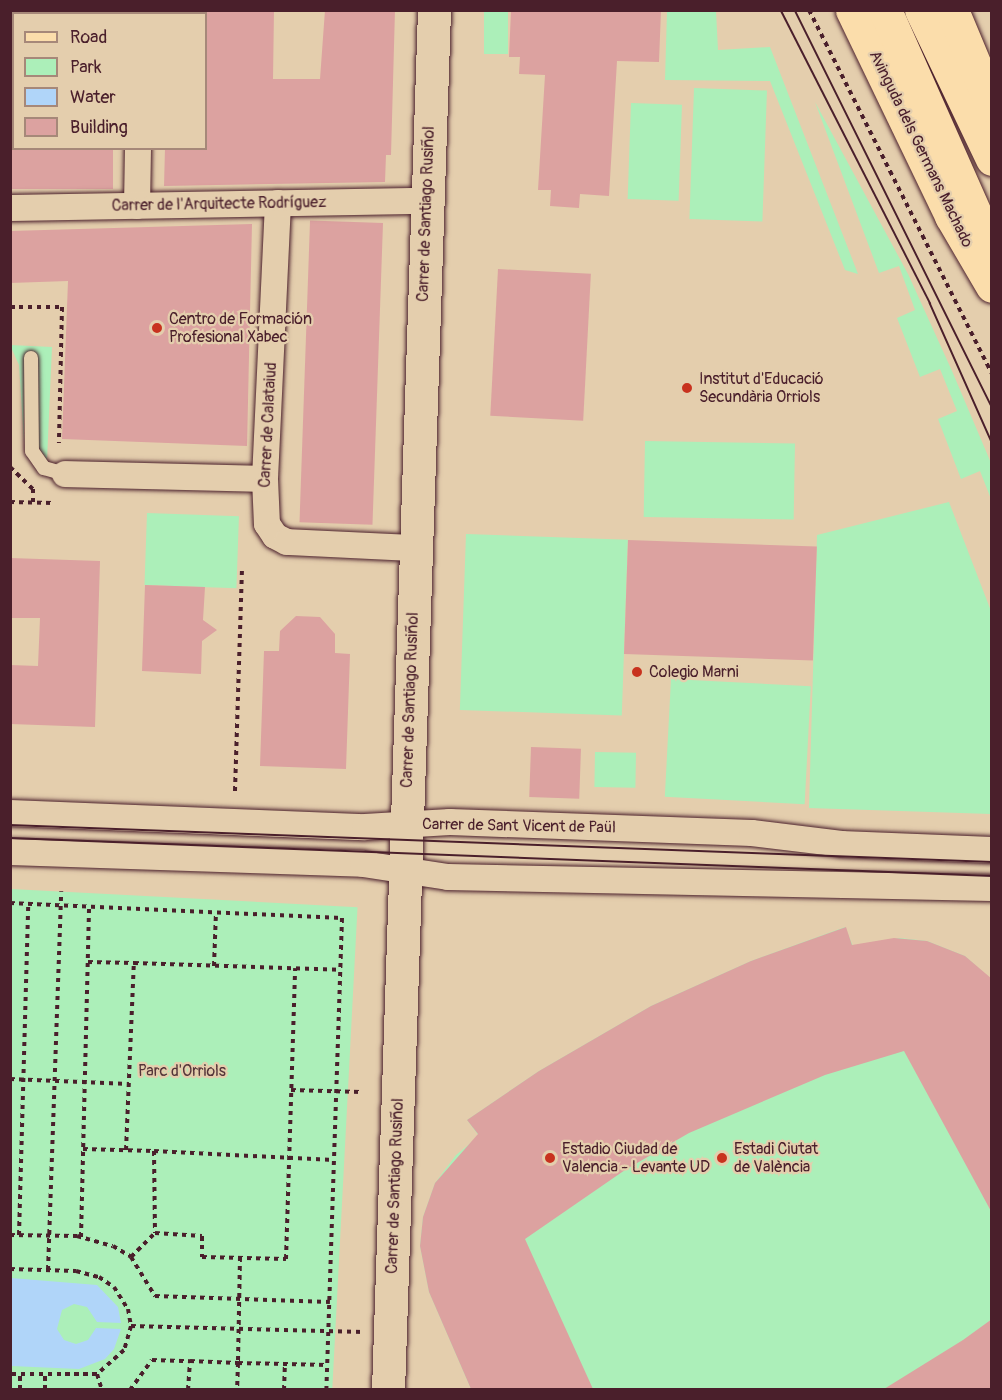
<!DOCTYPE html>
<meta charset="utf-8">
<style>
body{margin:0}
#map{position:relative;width:1002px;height:1400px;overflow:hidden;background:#e4cead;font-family:Pangolin,sans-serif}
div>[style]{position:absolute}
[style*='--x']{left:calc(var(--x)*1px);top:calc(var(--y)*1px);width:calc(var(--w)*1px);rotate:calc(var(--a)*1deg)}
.green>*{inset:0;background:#acefb9;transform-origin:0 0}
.water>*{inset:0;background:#b0d5f9}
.building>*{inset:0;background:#dca2a0;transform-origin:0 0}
.path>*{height:4px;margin-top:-2px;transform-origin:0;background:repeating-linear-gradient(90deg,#4a1f2b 0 4.5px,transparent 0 9px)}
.roads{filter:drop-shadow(0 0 2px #4a1f2b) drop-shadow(0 0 2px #4a1f2b)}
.service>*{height:14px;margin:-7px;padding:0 7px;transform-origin:7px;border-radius:7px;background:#e4cead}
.minor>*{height:26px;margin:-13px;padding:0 13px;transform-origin:13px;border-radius:13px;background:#e4cead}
.tertiary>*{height:33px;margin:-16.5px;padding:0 16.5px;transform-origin:16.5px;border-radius:16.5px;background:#e4cead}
.primary>*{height:33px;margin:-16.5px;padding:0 16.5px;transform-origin:16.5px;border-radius:16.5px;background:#fbddab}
.tram>*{height:1.5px;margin:-0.75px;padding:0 0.75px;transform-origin:0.75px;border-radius:0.75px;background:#4a1f2b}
.dots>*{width:16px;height:16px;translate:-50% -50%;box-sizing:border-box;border:3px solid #e4cead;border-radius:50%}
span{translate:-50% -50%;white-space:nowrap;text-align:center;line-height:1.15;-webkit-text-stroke:4.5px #e4cead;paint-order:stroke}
.street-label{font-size:16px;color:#4a1f2b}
.poi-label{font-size:16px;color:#4a1f2b}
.left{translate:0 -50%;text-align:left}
.park-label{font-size:16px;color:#543439}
.frame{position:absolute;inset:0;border:12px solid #4a1f2b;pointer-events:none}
.legend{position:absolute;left:12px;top:12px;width:195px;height:138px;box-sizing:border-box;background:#e4cead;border:2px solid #a68879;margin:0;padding:8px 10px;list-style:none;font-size:18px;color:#4a1f2b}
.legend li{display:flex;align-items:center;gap:12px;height:30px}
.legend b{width:30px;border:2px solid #a68879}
</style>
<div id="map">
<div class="green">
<div style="left:484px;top:11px;width:24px;height:43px"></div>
<div style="clip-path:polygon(667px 11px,716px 11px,718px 50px,770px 47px,858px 274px,845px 270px,770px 81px,665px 80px)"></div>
<div style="left:694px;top:88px;width:73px;height:131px;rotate:2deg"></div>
<div style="clip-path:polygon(815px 102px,908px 274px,952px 371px,991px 463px,991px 499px,980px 471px,961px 479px,938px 419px,957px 411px,940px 369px,920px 377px,897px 318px,915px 310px,899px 266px,879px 273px)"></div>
<div style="left:631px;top:103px;width:51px;height:96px;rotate:2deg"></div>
<div style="clip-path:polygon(10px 345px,52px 347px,47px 460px,38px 446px,38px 359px,24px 359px,24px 442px,19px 365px)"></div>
<div style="left:645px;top:441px;width:150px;height:76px;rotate:1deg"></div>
<div style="clip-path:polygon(949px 502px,991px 611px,991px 814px,809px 808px,817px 535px)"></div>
<div style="left:147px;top:513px;width:92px;height:72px;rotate:2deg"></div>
<div style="left:466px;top:534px;width:162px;height:176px;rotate:2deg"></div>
<div style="left:671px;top:679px;width:140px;height:118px;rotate:3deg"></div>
<div style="left:595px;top:752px;width:41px;height:35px;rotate:1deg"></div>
<div style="left:11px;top:889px;width:347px;height:500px;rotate:3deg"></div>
<div style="clip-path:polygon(845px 927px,853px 946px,900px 938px,927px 941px,965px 956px,991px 979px,991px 1389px,471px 1389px,429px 1292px,420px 1246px,423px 1217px,435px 1183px,456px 1155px,479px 1136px,467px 1120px,539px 1071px,651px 1006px,751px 961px)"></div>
</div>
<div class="water">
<div style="clip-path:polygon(11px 1278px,97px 1285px,118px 1307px,121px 1323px,97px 1322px,87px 1307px,74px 1304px,62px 1310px,57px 1329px,64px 1340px,76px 1344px,88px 1340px,96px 1328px,121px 1329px,114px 1349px,105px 1359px,79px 1369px,11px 1366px)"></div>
</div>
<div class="building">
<div style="clip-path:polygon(206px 10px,274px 10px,273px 79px,320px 79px,325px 10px,395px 10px,391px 155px,386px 155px,385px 182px,164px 186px,165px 148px,206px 148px)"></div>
<div style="clip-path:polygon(511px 10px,661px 10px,659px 62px,617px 61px,609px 196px,580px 194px,579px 208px,550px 206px,551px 190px,538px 190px,545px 75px,519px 74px,520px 57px,509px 57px)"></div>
<div style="left:10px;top:148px;width:103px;height:41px"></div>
<div style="left:383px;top:223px;width:302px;height:73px;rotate:92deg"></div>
<div style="clip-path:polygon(252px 224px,247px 446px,62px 439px,68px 281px,10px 283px,10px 231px)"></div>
<div style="left:498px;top:269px;width:93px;height:147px;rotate:3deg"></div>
<div style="left:628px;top:540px;width:189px;height:114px;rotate:2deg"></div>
<div style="clip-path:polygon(10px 558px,100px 561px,95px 727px,10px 724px,10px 665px,38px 666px,40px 618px,10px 618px)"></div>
<div style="clip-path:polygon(145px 585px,205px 587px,203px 620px,217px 630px,202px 641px,201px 674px,142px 671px)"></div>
<div style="clip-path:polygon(296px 616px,320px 617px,335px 634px,335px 653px,350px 654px,346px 769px,260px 766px,264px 651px,279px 651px,280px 631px)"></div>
<div style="left:531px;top:747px;width:50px;height:50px;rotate:2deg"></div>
<div style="clip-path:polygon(846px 927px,852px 945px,894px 938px,927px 941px,965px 956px,992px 979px,992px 1213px,904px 1051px,825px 1075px,689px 1133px,625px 1170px,525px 1239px,593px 1389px,471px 1389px,429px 1292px,420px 1246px,423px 1217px,435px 1183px,478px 1134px,467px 1120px,539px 1071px,651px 1006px,751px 961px)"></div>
<div style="clip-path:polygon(992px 1319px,992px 1389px,884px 1389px,963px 1340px)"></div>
</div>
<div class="path">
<div style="--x:809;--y:10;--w:407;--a:63.3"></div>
<div style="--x:10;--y:307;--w:52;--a:0"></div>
<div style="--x:62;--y:307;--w:136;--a:91.3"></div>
<div style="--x:10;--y:467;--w:32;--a:44"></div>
<div style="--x:33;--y:489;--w:14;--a:90"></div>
<div style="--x:10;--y:502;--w:43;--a:1.3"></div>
<div style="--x:235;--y:791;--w:225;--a:-88.2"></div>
<div style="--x:10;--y:903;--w:332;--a:2.6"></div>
<div style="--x:342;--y:918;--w:472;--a:91.9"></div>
<div style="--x:88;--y:962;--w:46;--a:1.2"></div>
<div style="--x:214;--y:966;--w:54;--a:-87.9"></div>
<div style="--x:10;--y:1079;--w:119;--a:2.4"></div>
<div style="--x:291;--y:1090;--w:70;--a:1.6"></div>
<div style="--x:83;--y:1149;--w:71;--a:1.6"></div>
<div style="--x:154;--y:1151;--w:82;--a:89.3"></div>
<div style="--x:155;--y:1233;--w:47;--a:3.7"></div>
<div style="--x:202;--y:1236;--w:21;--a:90"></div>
<div style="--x:202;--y:1257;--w:84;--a:1.4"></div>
<div style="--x:286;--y:1259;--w:291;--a:-88.2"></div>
<div style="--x:126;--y:1150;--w:187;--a:-87.6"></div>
<div style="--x:134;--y:963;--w:206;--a:1.9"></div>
<div style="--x:154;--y:1151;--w:180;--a:2.9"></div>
<div style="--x:10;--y:1235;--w:67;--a:0.9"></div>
<div style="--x:77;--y:1236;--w:37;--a:16"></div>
<div style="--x:113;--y:1246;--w:21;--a:31"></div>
<div style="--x:131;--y:1257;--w:46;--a:58.4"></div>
<div style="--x:155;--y:1296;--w:175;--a:2"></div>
<div style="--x:19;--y:1235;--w:332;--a:-88.4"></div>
<div style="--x:81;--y:1237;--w:331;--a:-88.6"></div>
<div style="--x:131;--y:1257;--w:34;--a:-45"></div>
<div style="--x:240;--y:1257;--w:106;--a:91.1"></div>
<div style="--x:238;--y:1363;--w:89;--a:1.3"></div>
<div style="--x:10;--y:1269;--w:66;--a:1.7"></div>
<div style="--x:76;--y:1271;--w:24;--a:15"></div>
<div style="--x:99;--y:1277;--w:18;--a:34"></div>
<div style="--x:114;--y:1287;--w:26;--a:58"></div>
<div style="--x:128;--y:1309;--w:17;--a:80"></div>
<div style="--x:131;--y:1326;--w:25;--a:106"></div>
<div style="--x:124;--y:1350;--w:36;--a:138"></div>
<div style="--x:97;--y:1374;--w:87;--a:180"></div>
<div style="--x:48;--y:1270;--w:379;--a:-88"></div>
<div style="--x:131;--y:1326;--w:233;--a:1.5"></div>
<div style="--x:97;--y:1374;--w:17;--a:73"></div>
<div style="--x:20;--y:1390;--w:15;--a:-90"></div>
<div style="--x:45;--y:1390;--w:15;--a:-90"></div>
<div style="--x:130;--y:1390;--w:37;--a:-54"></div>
<div style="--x:152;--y:1360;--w:38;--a:2"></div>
<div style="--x:188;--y:1390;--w:29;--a:-86"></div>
<div style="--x:190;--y:1361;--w:48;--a:2.4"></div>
<div style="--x:238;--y:1363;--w:27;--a:92"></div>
<div style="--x:284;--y:1390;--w:26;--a:-88"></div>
</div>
<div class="roads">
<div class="service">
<div style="--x:31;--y:358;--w:93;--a:89.4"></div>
<div style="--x:32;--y:451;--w:21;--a:55"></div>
<div style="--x:44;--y:468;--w:22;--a:16"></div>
</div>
<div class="minor">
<div style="--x:139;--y:14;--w:4;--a:-90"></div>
<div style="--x:278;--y:203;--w:276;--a:92.7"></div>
<div style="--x:265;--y:479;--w:45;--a:87.5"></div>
<div style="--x:267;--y:524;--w:14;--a:56"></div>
<div style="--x:275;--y:536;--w:13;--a:27"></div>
<div style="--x:287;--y:542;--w:128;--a:2.7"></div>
<div style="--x:137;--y:206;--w:58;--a:-89"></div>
<div style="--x:10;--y:208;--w:417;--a:-1"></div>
<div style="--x:65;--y:474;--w:200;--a:1.4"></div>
<div style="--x:10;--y:813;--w:355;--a:2.3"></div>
<div style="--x:365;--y:827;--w:85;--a:-3.4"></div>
<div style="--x:450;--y:822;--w:302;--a:2.1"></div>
<div style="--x:752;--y:833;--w:90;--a:7"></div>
<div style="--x:841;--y:844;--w:151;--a:2.3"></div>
<div style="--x:10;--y:852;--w:353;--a:1.9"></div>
<div style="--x:363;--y:864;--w:86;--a:8.7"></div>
<div style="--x:448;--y:877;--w:544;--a:1.16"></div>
</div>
<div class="tertiary">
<div style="--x:388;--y:1390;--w:1381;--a:-88.09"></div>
</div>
<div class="primary">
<div style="--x:852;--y:10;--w:229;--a:64.3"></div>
<div style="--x:951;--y:216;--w:81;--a:59.6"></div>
<div style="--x:885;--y:10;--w:264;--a:66.1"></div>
<div style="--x:921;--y:10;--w:165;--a:64.5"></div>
<div style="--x:952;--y:10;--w:104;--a:67.4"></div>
</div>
</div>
<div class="tram">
<div style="--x:781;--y:10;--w:329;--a:63"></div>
<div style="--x:930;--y:303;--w:152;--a:66"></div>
<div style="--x:795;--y:10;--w:443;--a:63.6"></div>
<div style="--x:10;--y:825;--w:983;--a:2.16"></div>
<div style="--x:10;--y:838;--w:983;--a:2.22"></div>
</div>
<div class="dots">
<div style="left:157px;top:328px;background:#c8321e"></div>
<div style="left:687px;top:388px;background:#c8321e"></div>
<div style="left:637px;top:672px;background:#c8321e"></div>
<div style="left:550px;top:1158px;background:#c8321e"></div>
<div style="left:722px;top:1158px;background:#c8321e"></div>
</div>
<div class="street-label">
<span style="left:921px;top:149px;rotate:64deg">Avinguda dels Germans Machado</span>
<span style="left:219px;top:204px;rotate:-1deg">Carrer de l'Arquitecte Rodríguez</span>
<span style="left:426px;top:214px;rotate:-88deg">Carrer de Santiago Rusiñol</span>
<span style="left:268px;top:425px;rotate:-87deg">Carrer de Calataiud</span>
<span style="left:410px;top:700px;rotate:-88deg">Carrer de Santiago Rusiñol</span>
<span style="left:519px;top:826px;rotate:1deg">Carrer de Sant Vicent de Paül</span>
<span style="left:395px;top:1186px;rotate:-88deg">Carrer de Santiago Rusiñol</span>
</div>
<div class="poi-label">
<span class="left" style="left:169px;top:328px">Centro de Formación<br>Profesional Xabec</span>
<span class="left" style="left:699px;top:388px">Institut d'Educació<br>Secundària Orriols</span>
<span class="left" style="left:649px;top:672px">Colegio Marni</span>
<span class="left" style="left:562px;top:1158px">Estadio Ciudad de<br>Valencia - Levante UD</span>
<span class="left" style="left:734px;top:1158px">Estadi Ciutat<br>de València</span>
</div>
<div class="park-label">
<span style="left:182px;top:1071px">Parc d'Orriols</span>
</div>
<div class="frame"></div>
<ul class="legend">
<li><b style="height:8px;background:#fbddab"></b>Road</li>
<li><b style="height:16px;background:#acefb9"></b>Park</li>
<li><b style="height:16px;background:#b0d5f9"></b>Water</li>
<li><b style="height:16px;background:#dca2a0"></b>Building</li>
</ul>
</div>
